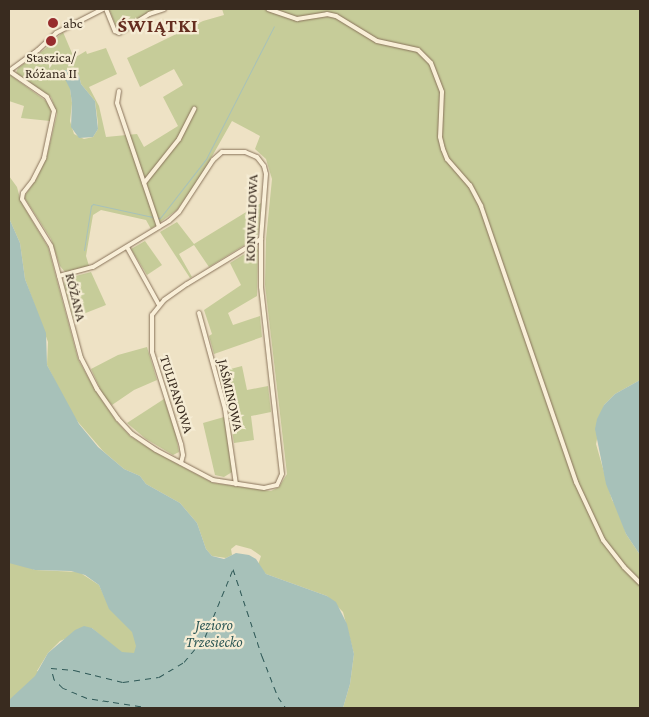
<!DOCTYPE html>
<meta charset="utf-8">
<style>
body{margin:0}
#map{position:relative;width:649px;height:717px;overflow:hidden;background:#eee2c5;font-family:"Crimson Pro",serif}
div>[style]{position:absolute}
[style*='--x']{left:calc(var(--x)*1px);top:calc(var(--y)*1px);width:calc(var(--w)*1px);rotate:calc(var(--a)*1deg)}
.green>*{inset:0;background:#c6cc99}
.water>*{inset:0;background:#a7c1b9}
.stream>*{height:1px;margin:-0.5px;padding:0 0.5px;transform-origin:0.5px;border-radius:0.5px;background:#a7c1b9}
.ferry>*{height:1px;margin-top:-0.5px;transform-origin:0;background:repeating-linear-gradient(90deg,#2e5856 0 6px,transparent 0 11px)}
.roads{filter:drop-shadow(0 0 1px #89735b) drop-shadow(0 0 1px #89735b)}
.minor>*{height:4px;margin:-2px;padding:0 2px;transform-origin:2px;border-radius:2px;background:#f9efd8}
.dots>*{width:14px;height:14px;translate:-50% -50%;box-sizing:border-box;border:2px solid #f5ecd4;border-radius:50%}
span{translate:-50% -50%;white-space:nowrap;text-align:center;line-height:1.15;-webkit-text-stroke:4.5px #f5ecd4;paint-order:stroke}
.poi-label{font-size:14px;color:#392b1f}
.left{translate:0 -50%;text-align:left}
.street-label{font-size:14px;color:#392b1f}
.water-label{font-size:15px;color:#2e5856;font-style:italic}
.district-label{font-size:19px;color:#652d1f;font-weight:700;letter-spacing:1px}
.frame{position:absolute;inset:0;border:10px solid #392b1f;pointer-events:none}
</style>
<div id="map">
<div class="green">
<div style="clip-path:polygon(109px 9px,158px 9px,118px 31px)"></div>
<div style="clip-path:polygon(evenodd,222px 9px,640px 9px,640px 380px,615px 394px,604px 405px,596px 444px,612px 500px,619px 510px,626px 534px,640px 555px,640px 708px,343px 708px,350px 684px,354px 654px,343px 612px,327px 596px,266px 574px,258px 565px,261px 556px,251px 549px,236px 545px,231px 549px,232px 555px,226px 558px,212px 556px,206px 549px,197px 523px,180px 503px,146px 484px,140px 476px,124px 469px,103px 451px,72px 415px,47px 365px,48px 342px,25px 279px,20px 243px,9px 218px,9px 176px,17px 187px,21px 202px,48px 247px,78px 359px,95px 390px,116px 421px,130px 436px,155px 452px,213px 483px,271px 491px,279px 487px,287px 474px,265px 285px,266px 239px,272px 179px,266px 159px,255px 149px,260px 136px,232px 121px,201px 176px,177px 210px,151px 229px,146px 220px,101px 210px,93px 215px,86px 256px,89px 266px,65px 272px,60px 266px,51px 239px,24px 197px,37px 178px,47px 156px,57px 114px,51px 97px,16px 73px,18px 68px,45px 49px,63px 32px,74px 58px,86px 51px,87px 54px,106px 48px,117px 74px,89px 87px,99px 106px,106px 137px,137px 134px,144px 147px,178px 126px,163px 97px,183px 85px,174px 69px,140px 87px,127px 58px,203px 21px,224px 15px,222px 9px,74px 71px,79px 75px,81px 84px,95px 101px,98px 123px,98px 129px,93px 137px,84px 139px,74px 134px,70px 121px,72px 103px,70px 89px,74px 71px)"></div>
<div style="clip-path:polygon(9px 74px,46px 101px,51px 109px,50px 121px,21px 118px,24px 106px,9px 101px)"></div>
<div style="clip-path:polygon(261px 203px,259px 232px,256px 238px,209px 267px,194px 245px,179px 254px,192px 277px,190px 278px,160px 232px,177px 222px,194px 244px)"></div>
<div style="clip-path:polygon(145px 241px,162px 265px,147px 275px,131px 249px)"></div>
<div style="clip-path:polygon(256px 247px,258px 249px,257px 296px,228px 313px,233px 325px,260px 316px,262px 337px,214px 354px,209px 336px,212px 334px,204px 310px,241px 285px,230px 263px)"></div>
<div style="clip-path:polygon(91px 272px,106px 305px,73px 318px,64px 283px,68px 278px)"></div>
<div style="clip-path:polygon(147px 347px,157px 380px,134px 390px,112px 405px,103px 395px,91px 369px,118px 355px)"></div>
<div style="clip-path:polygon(242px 366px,247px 390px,268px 386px,271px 412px,251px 416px,254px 440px,234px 443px,229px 410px,219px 372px)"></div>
<div style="clip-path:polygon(164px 399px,176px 435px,179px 452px,173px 455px,146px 439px,127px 423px)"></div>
<div style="clip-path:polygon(224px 417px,232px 472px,224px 477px,215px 475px,203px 423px)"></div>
<div style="clip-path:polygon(9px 559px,35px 570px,79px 572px,99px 585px,110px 609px,119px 615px,140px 641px,133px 670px,115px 648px,92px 628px,60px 641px,48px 653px,37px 671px,40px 672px,9px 708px)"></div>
</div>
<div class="water">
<div style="clip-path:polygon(65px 70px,74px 71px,79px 76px,81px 84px,95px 101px,98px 129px,93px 137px,79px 138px,71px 127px,72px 103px,70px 89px,63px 75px)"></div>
<div style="clip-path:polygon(9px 218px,20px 243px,25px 279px,46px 333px,47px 365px,79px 424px,98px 447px,124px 469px,140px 476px,146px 484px,180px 503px,197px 523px,206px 549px,212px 556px,224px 559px,236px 553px,249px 555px,256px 559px,266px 574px,327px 596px,336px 602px,347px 624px,354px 654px,350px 684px,343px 708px,9px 708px,9px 700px,35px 676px,48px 653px,75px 630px,84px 626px,92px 628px,122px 652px,134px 653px,136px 646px,132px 632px,109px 609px,99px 585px,85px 575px,71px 571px,35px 570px,9px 563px)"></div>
<div style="clip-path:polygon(640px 380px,640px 555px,626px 534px,606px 484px,595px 429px,597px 419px,604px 405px,615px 394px)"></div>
</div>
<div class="stream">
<div style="--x:157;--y:218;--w:3;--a:0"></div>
<div style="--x:160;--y:218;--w:75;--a:-52.1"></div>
<div style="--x:206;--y:159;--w:149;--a:-62.9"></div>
<div style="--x:84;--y:250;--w:45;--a:-81"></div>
<div style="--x:91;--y:206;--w:3;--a:-45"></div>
<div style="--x:93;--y:204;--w:61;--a:12.2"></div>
</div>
<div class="ferry">
<div style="--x:152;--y:708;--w:66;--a:-171.3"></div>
<div style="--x:87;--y:698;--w:26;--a:-157"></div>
<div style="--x:63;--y:688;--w:13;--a:-135"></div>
<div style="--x:54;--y:679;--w:11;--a:-105"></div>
<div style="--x:51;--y:668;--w:23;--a:5"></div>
<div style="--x:74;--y:670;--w:50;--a:13.8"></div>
<div style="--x:123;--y:682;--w:36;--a:-8"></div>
<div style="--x:159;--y:677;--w:29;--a:-31"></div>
<div style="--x:184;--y:662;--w:33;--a:-50"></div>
<div style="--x:205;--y:637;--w:74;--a:-67.6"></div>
<div style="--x:233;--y:569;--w:92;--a:71.6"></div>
<div style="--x:262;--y:656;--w:44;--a:68.7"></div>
<div style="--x:278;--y:697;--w:14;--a:54"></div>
</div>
<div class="roads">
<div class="minor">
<div style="--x:106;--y:9;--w:24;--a:68"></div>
<div style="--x:115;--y:31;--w:4;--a:27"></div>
<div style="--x:119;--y:33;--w:36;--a:-32"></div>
<div style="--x:149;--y:14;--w:16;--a:-18"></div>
<div style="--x:268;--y:9;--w:31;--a:19"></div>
<div style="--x:297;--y:19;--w:30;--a:-9"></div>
<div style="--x:327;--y:14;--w:9;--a:13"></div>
<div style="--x:336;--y:16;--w:48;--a:31.4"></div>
<div style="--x:377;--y:41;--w:42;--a:12.4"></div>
<div style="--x:418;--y:50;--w:18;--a:45"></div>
<div style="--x:431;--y:63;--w:31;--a:69"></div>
<div style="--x:442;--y:92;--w:45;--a:92.5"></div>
<div style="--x:440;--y:137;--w:12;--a:76"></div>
<div style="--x:443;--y:149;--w:11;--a:68"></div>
<div style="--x:447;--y:159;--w:35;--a:49"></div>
<div style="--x:470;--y:185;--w:24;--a:62"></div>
<div style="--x:481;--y:206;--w:292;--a:71"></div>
<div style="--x:576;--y:482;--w:64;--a:65"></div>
<div style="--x:603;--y:540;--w:34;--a:52"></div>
<div style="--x:624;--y:567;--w:23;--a:45"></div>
<div style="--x:119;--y:91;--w:12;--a:99"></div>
<div style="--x:117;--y:103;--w:131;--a:71.3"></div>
<div style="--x:144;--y:183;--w:56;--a:-51.5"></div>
<div style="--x:179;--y:139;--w:34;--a:-63"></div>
<div style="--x:127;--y:247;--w:66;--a:61.1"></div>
<div style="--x:59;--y:276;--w:35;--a:-15"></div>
<div style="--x:93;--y:267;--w:89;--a:-31.2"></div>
<div style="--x:169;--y:221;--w:13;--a:-42"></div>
<div style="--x:179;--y:212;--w:62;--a:-56.8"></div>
<div style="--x:213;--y:160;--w:12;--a:-42"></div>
<div style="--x:222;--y:152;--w:23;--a:0"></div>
<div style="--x:245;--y:152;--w:13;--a:23"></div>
<div style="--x:257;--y:157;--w:11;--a:52"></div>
<div style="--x:264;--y:166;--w:8;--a:76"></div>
<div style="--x:266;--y:174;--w:65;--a:94.4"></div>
<div style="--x:261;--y:239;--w:48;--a:90"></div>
<div style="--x:261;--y:287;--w:188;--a:83.6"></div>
<div style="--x:282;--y:474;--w:12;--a:114"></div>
<div style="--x:277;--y:485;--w:13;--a:167"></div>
<div style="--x:264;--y:488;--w:52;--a:-171.1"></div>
<div style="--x:213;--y:480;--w:64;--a:-152.2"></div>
<div style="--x:156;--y:450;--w:29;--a:-146"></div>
<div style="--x:132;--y:434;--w:21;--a:-133"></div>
<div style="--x:118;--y:419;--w:37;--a:-125"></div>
<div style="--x:97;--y:389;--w:35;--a:-117"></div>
<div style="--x:81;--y:358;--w:116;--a:-105"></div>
<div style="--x:51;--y:246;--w:55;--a:-121.7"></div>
<div style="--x:22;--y:199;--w:6;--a:-81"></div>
<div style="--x:23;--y:193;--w:16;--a:-52"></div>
<div style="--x:33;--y:180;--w:25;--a:-63"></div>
<div style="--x:44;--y:158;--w:48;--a:-78"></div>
<div style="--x:54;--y:111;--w:16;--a:-117"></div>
<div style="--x:47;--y:97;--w:46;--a:-145.6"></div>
<div style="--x:9;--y:71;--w:36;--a:-36"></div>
<div style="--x:38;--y:50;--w:25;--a:-43"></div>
<div style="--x:56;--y:33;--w:53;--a:-27.1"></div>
<div style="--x:199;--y:313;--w:99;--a:74.8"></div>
<div style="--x:225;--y:409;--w:76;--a:81.7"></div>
<div style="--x:181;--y:463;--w:8;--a:-76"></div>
<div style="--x:183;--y:455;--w:11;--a:-100"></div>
<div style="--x:181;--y:444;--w:96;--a:-107.5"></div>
<div style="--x:152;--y:352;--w:37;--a:-90"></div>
<div style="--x:152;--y:315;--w:19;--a:-51"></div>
<div style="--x:164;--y:300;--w:28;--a:-35"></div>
<div style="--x:187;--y:284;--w:87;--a:-31.3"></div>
</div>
</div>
<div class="dots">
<div style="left:53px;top:23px;background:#972c2d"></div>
<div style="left:51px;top:41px;background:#972c2d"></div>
</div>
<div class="poi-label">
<span class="left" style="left:63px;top:23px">abc</span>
<span style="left:51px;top:65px">Staszica/<br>Różana II</span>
</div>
<div class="street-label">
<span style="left:251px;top:218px;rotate:-88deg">KONWALIOWA</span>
<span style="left:76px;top:297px;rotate:76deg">RÓŻANA</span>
<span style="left:177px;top:394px;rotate:72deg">TULIPANOWA</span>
<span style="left:231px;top:395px;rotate:77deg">JAŚMINOWA</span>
</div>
<div class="water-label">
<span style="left:214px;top:634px">Jezioro<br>Trzesiecko</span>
</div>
<div class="district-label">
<span style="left:158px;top:26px">ŚWIĄTKI</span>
</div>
<div class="frame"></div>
</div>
